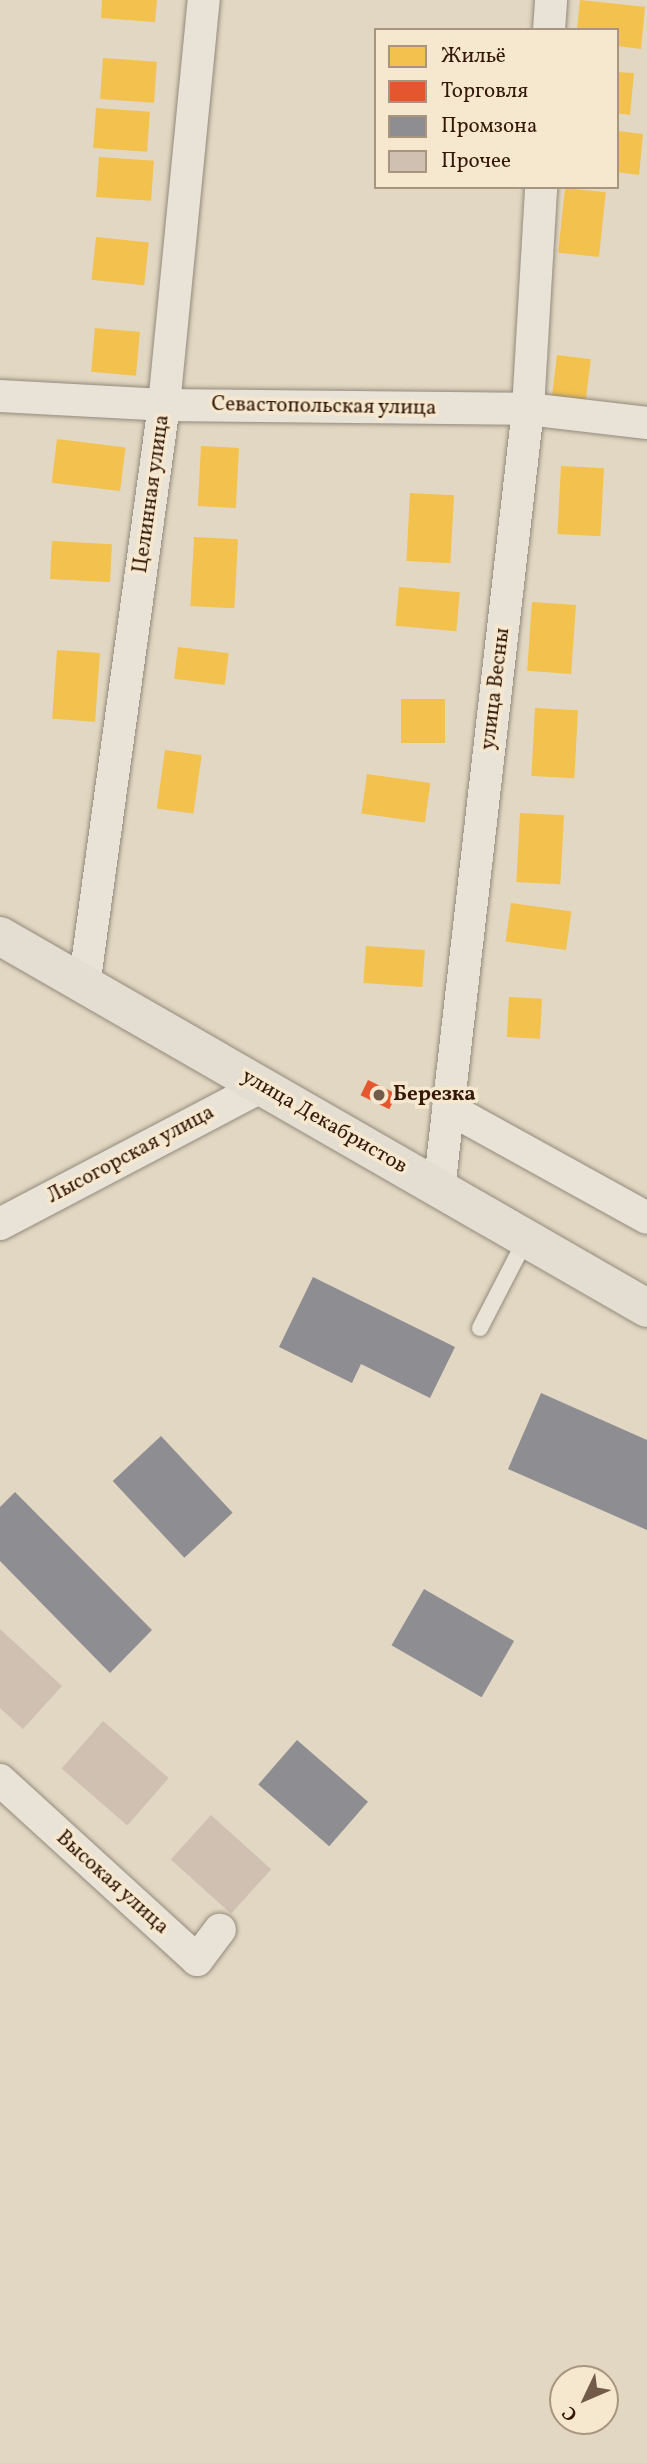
<!DOCTYPE html>
<meta charset="utf-8">
<style>
body{margin:0}
#map{position:relative;width:647px;height:2463px;overflow:hidden;background:#e2d7c2;font-family:Vollkorn,serif}
div>[style]{position:absolute}
[style*='--x']{left:calc(var(--x)*1px);top:calc(var(--y)*1px);width:calc(var(--w)*1px);rotate:calc(var(--a)*1deg)}
.homes>*{inset:0;background:#f2c14e;transform-origin:0 0}
.shops>*{inset:0;background:#e4572e;transform-origin:0 0}
.industry>*{inset:0;background:#8d8d92;transform-origin:0 0}
.building>*{inset:0;background:#cfc0b1;transform-origin:0 0}
.roads{filter:drop-shadow(0 0 2px #948a7c) drop-shadow(0 0 2px #948a7c)}
.lane>*{height:16px;margin:-8px;padding:0 8px;transform-origin:8px;border-radius:8px;background:#e8e2d7}
.street>*{height:32px;margin:-16px;padding:0 16px;transform-origin:16px;border-radius:16px;background:#e8e2d7}
.primary>*{height:38px;margin:-19px;padding:0 19px;transform-origin:19px;border-radius:19px;background:#e4ddd1}
.dots>*{width:19px;height:19px;translate:-50% -50%;box-sizing:border-box;border:4px solid #f5e8cf;border-radius:50%}
span{translate:-50% -50%;white-space:nowrap;text-align:center;line-height:1.15;-webkit-text-stroke:7px #f5e8cf;paint-order:stroke}
.street-label{font-size:21px;color:#351808}
.poi-label{font-size:21px;color:#351808;font-weight:700}
.left{translate:0 -50%;text-align:left}
.legend{position:absolute;left:374px;top:28px;width:245px;height:161px;box-sizing:border-box;background:#f5e8cf;border:2px solid #a8957f;margin:0;padding:9px 12px;list-style:none;font-size:21px;color:#351808}
.legend li{display:flex;align-items:center;gap:14px;height:35px}
.legend b{width:35px;border:2px solid #a8957f}
.north{position:absolute;left:549px;top:2365px;width:70px;height:70px;box-sizing:border-box;background:#f5e8cf;border:2px solid #a8957f;border-radius:50%;rotate:226deg;font-size:19px;font-weight:700;line-height:28px;text-align:center;color:#351808}
.north::after{content:'';display:block;margin:auto;width:24px;height:32px;background:#725b49;clip-path:polygon(50% 0,100% 100%,50% 72%,0 100%)}
</style>
<div id="map">
<div class="homes">
<div style="clip-path:polygon(102px 0,157px 0,155px 22px,101px 18px)"></div>
<div style="clip-path:polygon(580px 0,645px 7px,641px 49px,617px 46px,617px 30px,577px 30px)"></div>
<div style="left:103px;top:58px;width:54px;height:41px;rotate:4deg"></div>
<div style="clip-path:polygon(617px 72px,634px 73px,630px 115px,617px 113px)"></div>
<div style="left:96px;top:108px;width:54px;height:40px;rotate:4deg"></div>
<div style="clip-path:polygon(617px 131px,643px 134px,639px 175px,617px 172px)"></div>
<div style="left:99px;top:157px;width:55px;height:40px;rotate:4deg"></div>
<div style="left:565px;top:188px;width:41px;height:65px;rotate:6deg"></div>
<div style="left:96px;top:237px;width:53px;height:43px;rotate:6deg"></div>
<div style="left:95px;top:328px;width:45px;height:44px;rotate:5deg"></div>
<div style="left:557px;top:355px;width:34px;height:41px;rotate:7deg"></div>
<div style="left:57px;top:439px;width:69px;height:44px;rotate:7deg"></div>
<div style="left:201px;top:446px;width:38px;height:60px;rotate:3deg"></div>
<div style="left:561px;top:466px;width:43px;height:68px;rotate:3deg"></div>
<div style="left:410px;top:493px;width:44px;height:68px;rotate:3deg"></div>
<div style="left:194px;top:537px;width:44px;height:69px;rotate:3deg"></div>
<div style="left:52px;top:541px;width:60px;height:38px;rotate:3deg"></div>
<div style="left:399px;top:587px;width:61px;height:39px;rotate:5deg"></div>
<div style="left:532px;top:602px;width:44px;height:69px;rotate:4deg"></div>
<div style="left:178px;top:647px;width:51px;height:32px;rotate:7deg"></div>
<div style="left:57px;top:650px;width:43px;height:69px;rotate:4deg"></div>
<div style="left:401px;top:699px;width:44px;height:44px"></div>
<div style="left:535px;top:708px;width:43px;height:68px;rotate:3deg"></div>
<div style="left:165px;top:750px;width:37px;height:59px;rotate:8deg"></div>
<div style="left:367px;top:774px;width:64px;height:40px;rotate:8deg"></div>
<div style="left:520px;top:813px;width:44px;height:69px;rotate:3deg"></div>
<div style="left:511px;top:903px;width:61px;height:39px;rotate:8deg"></div>
<div style="left:366px;top:946px;width:59px;height:37px;rotate:4deg"></div>
<div style="left:509px;top:997px;width:33px;height:40px;rotate:3deg"></div>
</div>
<div class="shops">
<div style="left:368px;top:1080px;width:32px;height:17px;rotate:26deg"></div>
</div>
<div class="industry">
<div style="clip-path:polygon(313px 1277px,455px 1347px,430px 1398px,361px 1364px,352px 1383px,279px 1347px)"></div>
<div style="clip-path:polygon(541px 1393px,647px 1440px,647px 1530px,508px 1469px)"></div>
<div style="left:161px;top:1436px;width:105px;height:66px;rotate:47deg"></div>
<div style="clip-path:polygon(15px 1492px,152px 1630px,110px 1673px,0 1561px,0 1507px)"></div>
<div style="left:424px;top:1589px;width:104px;height:65px;rotate:30deg"></div>
<div style="left:297px;top:1740px;width:94px;height:59px;rotate:41deg"></div>
</div>
<div class="building">
<div style="clip-path:polygon(0 1629px,62px 1686px,23px 1729px,0 1708px)"></div>
<div style="left:103px;top:1721px;width:87px;height:63px;rotate:41deg"></div>
<div style="left:211px;top:1815px;width:81px;height:60px;rotate:42deg"></div>
</div>
<div class="roads">
<div class="lane">
<div style="--x:480;--y:1328;--w:100;--a:-62.7"></div>
</div>
<div class="street">
<div style="--x:549;--y:30;--w:30;--a:-86"></div>
<div style="--x:0;--y:396;--w:164;--a:3.1"></div>
<div style="--x:164;--y:405;--w:364;--a:0.6"></div>
<div style="--x:528;--y:409;--w:120;--a:6.7"></div>
<div style="--x:84;--y:986;--w:586;--a:-82.16"></div>
<div style="--x:164;--y:405;--w:407;--a:-84.4"></div>
<div style="--x:448;--y:1108;--w:227;--a:28.9"></div>
<div style="--x:439;--y:1190;--w:786;--a:-83.5"></div>
<div style="--x:528;--y:409;--w:222;--a:-86.6"></div>
<div style="--x:0;--y:1224;--w:297;--a:-27.7"></div>
<div style="--x:0;--y:1780;--w:267;--a:42.4"></div>
<div style="--x:197;--y:1960;--w:38;--a:-53"></div>
</div>
<div class="primary">
<div style="--x:0;--y:936;--w:746;--a:29.9"></div>
</div>
</div>
<div class="dots">
<div style="left:379px;top:1095px;background:#725b49"></div>
</div>
<div class="street-label">
<span style="left:324px;top:407px;rotate:1deg">Севастопольская улица</span>
<span style="left:152px;top:494px;rotate:-82deg">Целинная улица</span>
<span style="left:496px;top:689px;rotate:-83deg">улица Весны</span>
<span style="left:324px;top:1122px;rotate:30deg">улица Декабристов</span>
<span style="left:131px;top:1155px;rotate:-28deg">Лысогорская улица</span>
<span style="left:112px;top:1883px;rotate:42deg">Высокая улица</span>
</div>
<div class="poi-label">
<span class="left" style="left:393px;top:1095px">Березка</span>
</div>
<ul class="legend">
<li><b style="height:19px;background:#f2c14e"></b>Жильё</li>
<li><b style="height:19px;background:#e4572e"></b>Торговля</li>
<li><b style="height:19px;background:#8d8d92"></b>Промзона</li>
<li><b style="height:19px;background:#cfc0b1"></b>Прочее</li>
</ul>
<div class="north">С</div>
</div>
